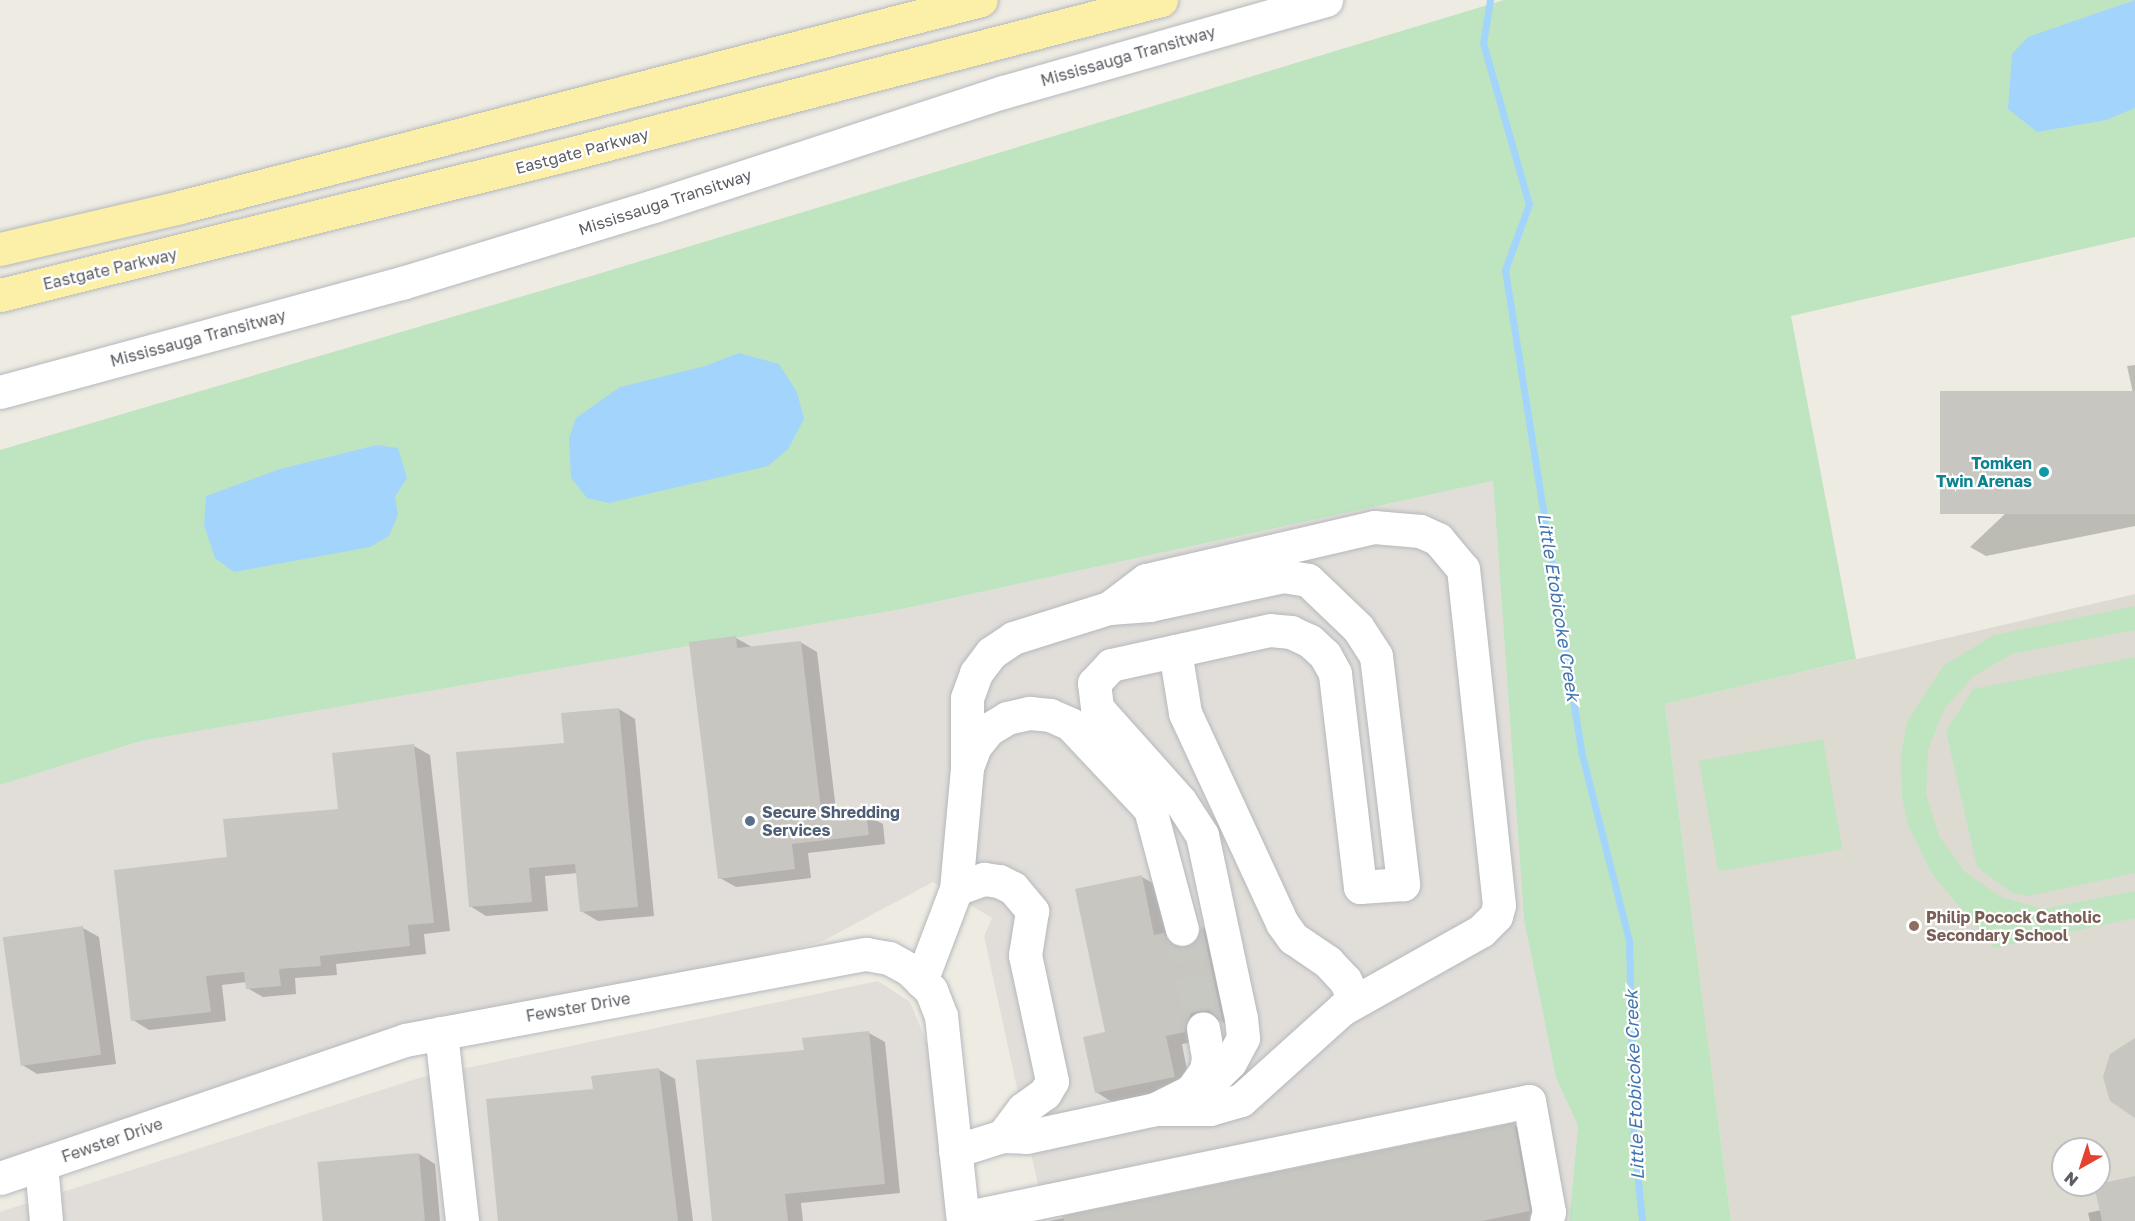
<!DOCTYPE html>
<style>
body{margin:0}
#map{position:relative;width:2135px;height:1221px;overflow:hidden;background:#edebe2;font-family:"Golos Text",sans-serif}
div>[style]{position:absolute}
[style*='--x']{left:calc(var(--x)*1px);top:calc(var(--y)*1px);width:calc(var(--w)*1px);rotate:calc(var(--a)*1deg)}
.industrial>*{inset:0;background:#e1deda}
.education>*{inset:0;background:#dddad1}
.green>*{inset:0;background:#bfe4c0;transform-origin:0 0}
.water>*{inset:0;background:#a3d5fc}
.shadow>*{inset:0;background:#0003}
.stream>*{height:7px;margin:-3.5px;padding:0 3.5px;transform-origin:3.5px;border-radius:3.5px;background:#a3d5fc}
.building>*{inset:0;background:#c8c6c0;transform-origin:0 0}
.minor-tunnel>*{height:33px;margin-top:-16.5px;transform-origin:0;background:repeating-linear-gradient(90deg,#c8c8c2 0 33px,transparent 0 49px)}
.roads{filter:drop-shadow(0 0 2px #b5b8bc) drop-shadow(0 0 2px #b5b8bc)}
.minor>*{height:33px;margin:-16.5px;padding:0 16.5px;transform-origin:16.5px;border-radius:16.5px;background:#fff}
.major>*{height:33px;margin:-16.5px;padding:0 16.5px;transform-origin:16.5px;border-radius:16.5px;background:#fcefa8}
.dots>*{width:16px;height:16px;translate:-50% -50%;box-sizing:border-box;border:3px solid #fff;border-radius:50%}
span{translate:-50% -50%;white-space:nowrap;text-align:center;line-height:1.15;-webkit-text-stroke:4.5px #fff;paint-order:stroke}
.street-label{font-size:16px;color:#5b5e63}
.culture-label{font-size:16px;color:#0d838f;font-weight:700}
.right{translate:-100% -50%;text-align:right}
.service-label{font-size:16px;color:#4e5e75;font-weight:700}
.left{translate:0 -50%;text-align:left}
.education-label{font-size:16px;color:#785e54;font-weight:700}
.water-label{font-size:18px;color:#4275ae;font-style:italic}
.north{position:absolute;left:2051px;top:1137px;width:60px;height:60px;box-sizing:border-box;background:#fff;border:2px solid #bdbfc1;border-radius:50%;rotate:219deg;font-size:16px;font-weight:700;line-height:24px;text-align:center;color:#5b5e63}
.north::after{content:'';display:block;margin:auto;width:21px;height:27px;background:#e34232;clip-path:polygon(50% 0,100% 100%,50% 72%,0 100%)}
</style>
<div id="map">
<div class="industrial">
<div style="clip-path:polygon(1493px 481px,1524px 920px,1556px 1078px,1578px 1126px,1569px 1221px,982px 1221px,1040px 1194px,984px 936px,992px 918px,933px 882px,821px 942px,244px 1078px,0 1163px,0 785px,141px 741px,902px 609px)"></div>
<div style="clip-path:polygon(878px 981px,910px 1002px,928px 1046px,947px 1221px,0 1221px,0 1212px,419px 1078px)"></div>
</div>
<div class="education">
<div style="clip-path:polygon(evenodd,2135px 594px,2135px 1221px,1731px 1221px,1665px 704px,2135px 594px,2063px 1149px,2099px 1149px,2099px 1185px,2063px 1185px,2063px 1149px)"></div>
</div>
<div class="green">
<div style="clip-path:polygon(1504px 0,2135px 0,2135px 237px,1791px 316px,1856px 659px,1665px 704px,1731px 1221px,1569px 1221px,1578px 1126px,1556px 1078px,1524px 920px,1493px 481px,902px 609px,141px 741px,0 785px,0 450px,588px 277px)"></div>
<div style="clip-path:polygon(2135px 606px,2135px 630px,2012px 654px,1974px 676px,1944px 709px,1928px 750px,1926px 794px,1939px 836px,1965px 872px,2001px 897px,2043px 909px,2135px 891px,2135px 918px,1994px 948px,1932px 874px,1908px 825px,1902px 796px,1901px 755px,1907px 722px,1943px 666px,1994px 635px)"></div>
<div style="clip-path:polygon(2135px 657px,2135px 873px,2028px 896px,2012px 893px,1977px 867px,1946px 731px,1973px 689px)"></div>
<div style="left:1823px;top:739px;width:112px;height:126px;rotate:80deg"></div>
</div>
<div class="water">
<div style="clip-path:polygon(2135px 0,2135px 108px,2106px 120px,2037px 132px,2008px 109px,2012px 54px,2028px 37px)"></div>
<div style="clip-path:polygon(739px 353px,779px 364px,797px 392px,804px 419px,788px 449px,768px 466px,609px 503px,587px 498px,571px 478px,569px 438px,576px 418px,620px 387px,705px 366px)"></div>
<div style="clip-path:polygon(377px 445px,398px 448px,407px 478px,395px 497px,398px 515px,389px 536px,370px 547px,234px 572px,215px 558px,204px 525px,206px 496px,280px 469px)"></div>
</div>
<div class="shadow">
<div style="clip-path:polygon(2135px 365px,2135px 526px,1986px 556px,1970px 547px,2133px 393px,2127px 366px)"></div>
<div style="clip-path:polygon(736px 638px,752px 647px,800px 642px,817px 652px,837px 818px,866px 815px,883px 824px,885px 844px,808px 853px,811px 878px,736px 887px,720px 878px)"></div>
<div style="clip-path:polygon(619px 709px,635px 719px,654px 916px,598px 921px,581px 911px,578px 873px,545px 876px,548px 911px,486px 916px,470px 906px,565px 744px)"></div>
<div style="clip-path:polygon(414px 746px,430px 755px,450px 931px,424px 934px,426px 954px,336px 964px,337px 975px,295px 978px,296px 994px,263px 997px,247px 988px,247px 982px,222px 985px,226px 1021px,149px 1030px,133px 1020px,228px 858px,340px 810px)"></div>
<div style="clip-path:polygon(1142px 877px,1158px 886px,1169px 938px,1186px 949px,1197px 943px,1203px 928px,1218px 936px,1238px 1032px,1220px 1020px,1208px 1022px,1201px 1041px,1182px 1044px,1190px 1086px,1112px 1102px,1096px 1092px)"></div>
<div style="clip-path:polygon(83px 928px,99px 937px,116px 1064px,37px 1074px,21px 1064px)"></div>
<div style="clip-path:polygon(869px 1033px,885px 1042px,900px 1193px,801px 1203px,803px 1221px,714px 1221px)"></div>
<div style="clip-path:polygon(658px 1069px,675px 1079px,693px 1221px,499px 1221px)"></div>
<div style="clip-path:polygon(1514px 1125px,1530px 1134px,1541px 1221px,1049px 1221px)"></div>
<div style="clip-path:polygon(419px 1154px,435px 1164px,440px 1221px,323px 1221px)"></div>
<div style="clip-path:polygon(2135px 1177px,2135px 1221px,2090px 1221px,2088px 1213px,2101px 1210px)"></div>
</div>
<div class="stream">
<div style="--x:1490;--y:0;--w:44;--a:99.2"></div>
<div style="--x:1483;--y:43;--w:167;--a:74.1"></div>
<div style="--x:1529;--y:204;--w:70;--a:110"></div>
<div style="--x:1505;--y:270;--w:487;--a:81"></div>
<div style="--x:1581;--y:751;--w:196;--a:75.8"></div>
<div style="--x:1629;--y:941;--w:201;--a:88.6"></div>
<div style="--x:1634;--y:1142;--w:79;--a:84.2"></div>
</div>
<div class="building">
<div style="left:2135px;top:391px;width:123px;height:195px;rotate:90deg"></div>
<div style="clip-path:polygon(736px 636px,737px 648px,801px 641px,822px 818px,866px 813px,869px 835px,792px 844px,795px 869px,718px 879px,689px 642px)"></div>
<div style="clip-path:polygon(619px 708px,638px 907px,580px 912px,575px 864px,529px 868px,532px 902px,469px 907px,456px 752px,564px 743px,561px 713px)"></div>
<div style="clip-path:polygon(414px 744px,434px 923px,408px 925px,410px 946px,320px 956px,321px 966px,279px 969px,281px 986px,246px 989px,244px 972px,206px 976px,211px 1012px,131px 1021px,114px 870px,227px 857px,223px 819px,338px 809px,332px 753px)"></div>
<div style="clip-path:polygon(1142px 875px,1154px 935px,1164px 933px,1169px 943px,1186px 947px,1196px 942px,1202px 925px,1223px 1024px,1209px 1010px,1191px 1013px,1185px 1032px,1166px 1036px,1175px 1077px,1095px 1093px,1083px 1037px,1105px 1032px,1075px 889px)"></div>
<div style="left:83px;top:926px;width:130px;height:81px;rotate:82deg"></div>
<div style="clip-path:polygon(869px 1031px,885px 1184px,785px 1194px,788px 1221px,712px 1221px,696px 1060px,804px 1050px,802px 1038px)"></div>
<div style="clip-path:polygon(2135px 1038px,2135px 1118px,2110px 1101px,2103px 1077px,2110px 1054px)"></div>
<div style="clip-path:polygon(659px 1068px,678px 1221px,498px 1221px,486px 1099px,593px 1089px,591px 1076px)"></div>
<div style="clip-path:polygon(1514px 1123px,1530px 1211px,1482px 1221px,1064px 1221px,1063px 1216px)"></div>
<div style="left:419px;top:1153px;width:68px;height:102px;rotate:85deg"></div>
<div style="clip-path:polygon(2135px 1176px,2135px 1221px,2102px 1221px,2094px 1185px)"></div>
</div>
<div class="minor-tunnel">
<div style="--x:1182;--y:929;--w:101;--a:78"></div>
</div>
<div class="roads">
<div class="minor">
<div style="--x:0;--y:392;--w:417;--a:-15.2"></div>
<div style="--x:402;--y:283;--w:264;--a:-17"></div>
<div style="--x:654;--y:206;--w:367;--a:-18.1"></div>
<div style="--x:1003;--y:92;--w:336;--a:-15.9"></div>
<div style="--x:1175;--y:651;--w:63;--a:80.8"></div>
<div style="--x:1185;--y:713;--w:231;--a:65.2"></div>
<div style="--x:1282;--y:923;--w:19;--a:54"></div>
<div style="--x:1293;--y:938;--w:42;--a:34.4"></div>
<div style="--x:1328;--y:962;--w:25;--a:47"></div>
<div style="--x:1345;--y:980;--w:23;--a:65"></div>
<div style="--x:967;--y:767;--w:22;--a:-69"></div>
<div style="--x:975;--y:746;--w:22;--a:-51"></div>
<div style="--x:989;--y:729;--w:21;--a:-31"></div>
<div style="--x:1007;--y:718;--w:23;--a:-13"></div>
<div style="--x:1029;--y:713;--w:21;--a:5"></div>
<div style="--x:1050;--y:715;--w:22;--a:24"></div>
<div style="--x:1070;--y:724;--w:117;--a:46.7"></div>
<div style="--x:1150;--y:809;--w:124;--a:75.1"></div>
<div style="--x:956;--y:889;--w:30;--a:-20"></div>
<div style="--x:984;--y:879;--w:15;--a:8"></div>
<div style="--x:999;--y:881;--w:16;--a:27"></div>
<div style="--x:1013;--y:888;--w:30;--a:50"></div>
<div style="--x:1032;--y:911;--w:45;--a:99"></div>
<div style="--x:1025;--y:955;--w:129;--a:77.9"></div>
<div style="--x:1052;--y:1081;--w:14;--a:120"></div>
<div style="--x:1045;--y:1093;--w:27;--a:144"></div>
<div style="--x:1023;--y:1109;--w:34;--a:127"></div>
<div style="--x:921;--y:981;--w:98;--a:-69.2"></div>
<div style="--x:956;--y:889;--w:122;--a:-84.8"></div>
<div style="--x:967;--y:767;--w:69;--a:-90"></div>
<div style="--x:967;--y:698;--w:27;--a:-70"></div>
<div style="--x:976;--y:673;--w:25;--a:-53"></div>
<div style="--x:991;--y:653;--w:27;--a:-34"></div>
<div style="--x:1013;--y:638;--w:101;--a:-17.4"></div>
<div style="--x:1109;--y:608;--w:41;--a:-4.2"></div>
<div style="--x:1150;--y:605;--w:136;--a:-12.3"></div>
<div style="--x:1283;--y:576;--w:25;--a:9"></div>
<div style="--x:1308;--y:580;--w:69;--a:43.8"></div>
<div style="--x:1358;--y:628;--w:33;--a:57"></div>
<div style="--x:1376;--y:656;--w:230;--a:83.2"></div>
<div style="--x:1403;--y:884;--w:43;--a:176"></div>
<div style="--x:1360;--y:887;--w:215;--a:-96.7"></div>
<div style="--x:1335;--y:673;--w:21;--a:-119"></div>
<div style="--x:1325;--y:655;--w:21;--a:-137"></div>
<div style="--x:1310;--y:641;--w:21;--a:-155"></div>
<div style="--x:1291;--y:632;--w:21;--a:-175"></div>
<div style="--x:1270;--y:630;--w:163;--a:167.6"></div>
<div style="--x:1111;--y:665;--w:25;--a:133"></div>
<div style="--x:1094;--y:683;--w:25;--a:83"></div>
<div style="--x:1097;--y:708;--w:125;--a:48.3"></div>
<div style="--x:1180;--y:801;--w:40;--a:57.1"></div>
<div style="--x:1202;--y:835;--w:187;--a:78"></div>
<div style="--x:1241;--y:1018;--w:20;--a:84"></div>
<div style="--x:1243;--y:1038;--w:27;--a:118"></div>
<div style="--x:1230;--y:1062;--w:27;--a:135"></div>
<div style="--x:1211;--y:1081;--w:63;--a:153.4"></div>
<div style="--x:441;--y:1033;--w:189;--a:83.6"></div>
<div style="--x:1191;--y:1091;--w:26;--a:-54"></div>
<div style="--x:1206;--y:1070;--w:13;--a:-81"></div>
<div style="--x:1208;--y:1057;--w:29;--a:-100"></div>
<div style="--x:955;--y:1151;--w:50;--a:-17.4"></div>
<div style="--x:1003;--y:1136;--w:23;--a:2"></div>
<div style="--x:1026;--y:1137;--w:132;--a:-12.2"></div>
<div style="--x:1155;--y:1109;--w:55;--a:0"></div>
<div style="--x:1210;--y:1109;--w:32;--a:-16"></div>
<div style="--x:1241;--y:1100;--w:136;--a:-42"></div>
<div style="--x:1342;--y:1009;--w:159;--a:-29.3"></div>
<div style="--x:1481;--y:931;--w:21;--a:-45"></div>
<div style="--x:1496;--y:916;--w:11;--a:-75"></div>
<div style="--x:1499;--y:905;--w:338;--a:-96.1"></div>
<div style="--x:1463;--y:569;--w:39;--a:-130"></div>
<div style="--x:1438;--y:539;--w:20;--a:-156"></div>
<div style="--x:1420;--y:531;--w:46;--a:-175"></div>
<div style="--x:1374;--y:527;--w:234;--a:166.9"></div>
<div style="--x:1146;--y:580;--w:46;--a:142.9"></div>
<div style="--x:41;--y:1164;--w:57;--a:85"></div>
<div style="--x:0;--y:1178;--w:428;--a:-18.8"></div>
<div style="--x:405;--y:1040;--w:469;--a:-10.6"></div>
<div style="--x:866;--y:954;--w:23;--a:10"></div>
<div style="--x:889;--y:958;--w:23;--a:29"></div>
<div style="--x:909;--y:969;--w:30;--a:44"></div>
<div style="--x:931;--y:990;--w:28;--a:69"></div>
<div style="--x:941;--y:1016;--w:206;--a:83.9"></div>
<div style="--x:963;--y:1218;--w:578;--a:-11.68"></div>
<div style="--x:1529;--y:1101;--w:113;--a:79.8"></div>
<div style="--x:1549;--y:1212;--w:9;--a:108"></div>
</div>
<div class="major">
<div style="--x:0;--y:249;--w:185;--a:-13.1"></div>
<div style="--x:180;--y:207;--w:827;--a:-14.49"></div>
<div style="--x:0;--y:295;--w:578;--a:-13.92"></div>
<div style="--x:561;--y:156;--w:620;--a:-14.57"></div>
</div>
</div>
<div class="dots">
<div style="left:2044px;top:472px;background:#0f9aa8"></div>
<div style="left:750px;top:821px;background:#5c6f8a"></div>
<div style="left:1914px;top:926px;background:#8d6e63"></div>
</div>
<div class="street-label">
<span style="left:1128px;top:56px;rotate:-16deg">Mississauga Transitway</span>
<span style="left:582px;top:151px;rotate:-15deg">Eastgate Parkway</span>
<span style="left:665px;top:202px;rotate:-18deg">Mississauga Transitway</span>
<span style="left:110px;top:269px;rotate:-13deg">Eastgate Parkway</span>
<span style="left:198px;top:338px;rotate:-15deg">Mississauga Transitway</span>
<span style="left:578px;top:1007px;rotate:-10deg">Fewster Drive</span>
<span style="left:112px;top:1140px;rotate:-19deg">Fewster Drive</span>
</div>
<div class="culture-label">
<span class="right" style="left:2032px;top:472px">Tomken<br>Twin Arenas</span>
</div>
<div class="service-label">
<span class="left" style="left:762px;top:821px">Secure Shredding<br>Services</span>
</div>
<div class="education-label">
<span class="left" style="left:1926px;top:926px">Philip Pocock Catholic<br>Secondary School</span>
</div>
<div class="water-label">
<span style="left:1559px;top:607px;rotate:81deg">Little Etobicoke Creek</span>
<span style="left:1634px;top:1085px;rotate:-92deg">Little Etobicoke Creek</span>
</div>
<div class="north">N</div>
</div>
